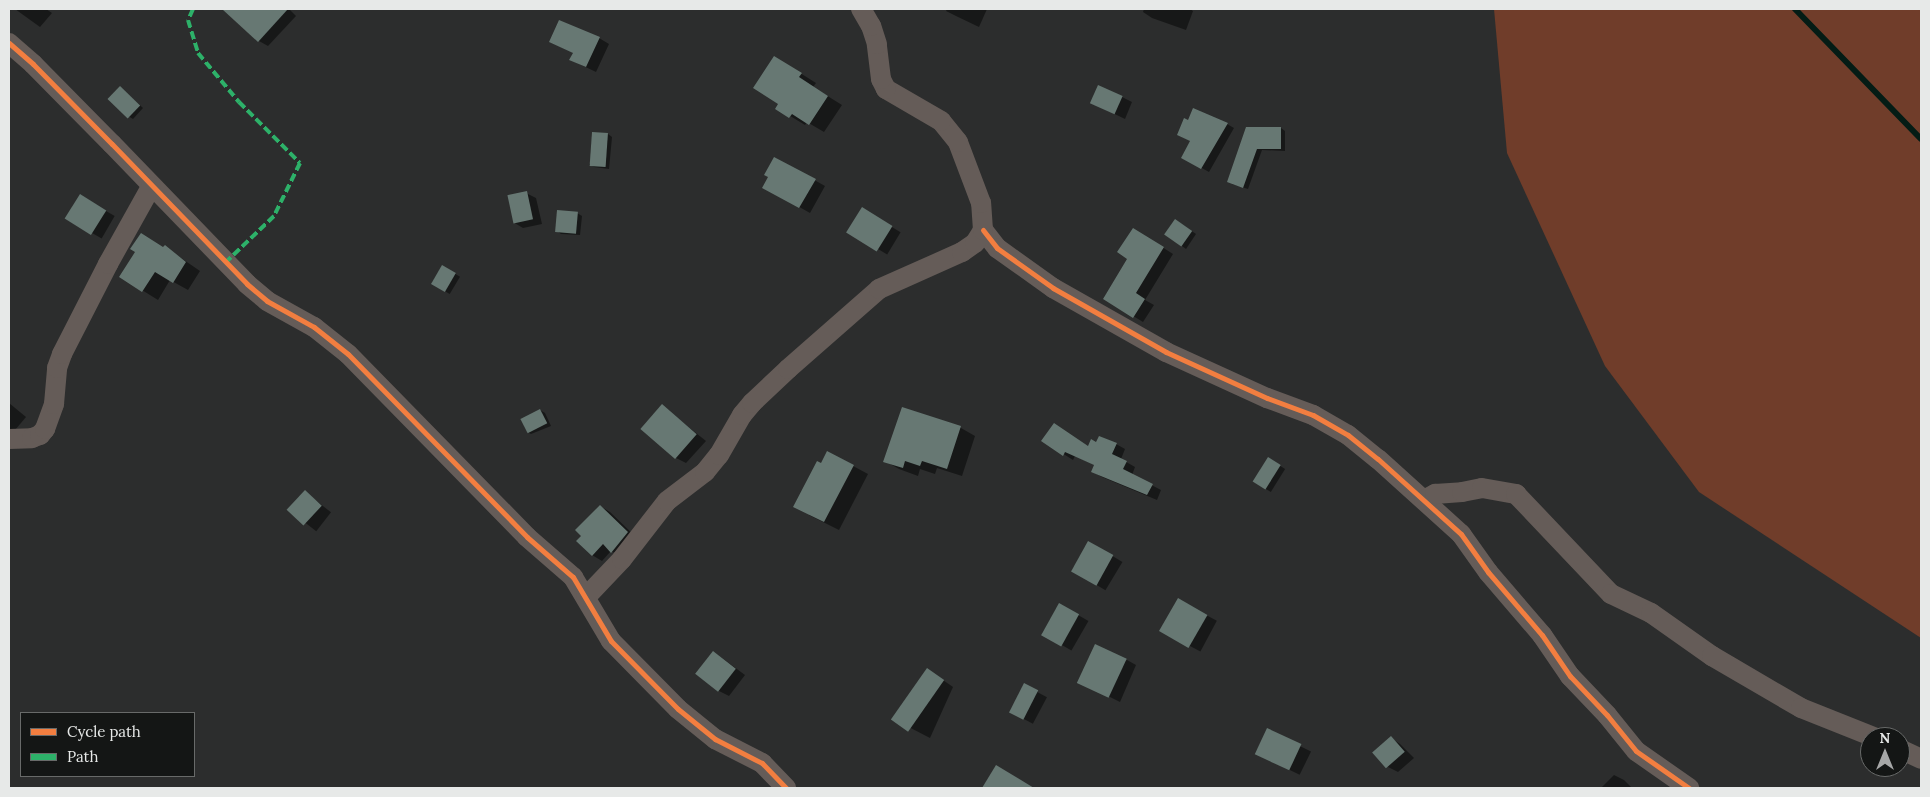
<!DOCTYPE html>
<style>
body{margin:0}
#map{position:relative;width:1930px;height:797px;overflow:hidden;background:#2c2d2d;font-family:Lora,serif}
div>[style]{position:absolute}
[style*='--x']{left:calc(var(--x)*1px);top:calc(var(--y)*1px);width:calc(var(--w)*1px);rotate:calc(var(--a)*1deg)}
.green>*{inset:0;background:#703d2a}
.shadow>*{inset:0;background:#0007;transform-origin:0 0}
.stream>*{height:6px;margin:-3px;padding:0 3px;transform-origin:3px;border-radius:3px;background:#041c15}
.building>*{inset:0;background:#677873;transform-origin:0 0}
.minor>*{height:20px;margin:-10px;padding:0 10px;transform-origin:10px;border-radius:10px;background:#655c58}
.quiet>*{height:4px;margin-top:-2px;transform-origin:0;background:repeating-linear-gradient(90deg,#2db169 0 8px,transparent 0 12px)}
.cycleway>*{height:5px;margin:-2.5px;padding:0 2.5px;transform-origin:2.5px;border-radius:2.5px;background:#f27e40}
span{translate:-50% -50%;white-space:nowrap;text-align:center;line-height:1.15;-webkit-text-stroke:5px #141615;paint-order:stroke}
.frame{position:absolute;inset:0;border:10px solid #e7e9e8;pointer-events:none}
.legend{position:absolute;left:20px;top:712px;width:175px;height:65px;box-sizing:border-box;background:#141615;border:1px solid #686a69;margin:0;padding:6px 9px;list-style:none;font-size:15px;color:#e7e9e8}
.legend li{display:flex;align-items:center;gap:10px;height:25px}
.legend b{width:25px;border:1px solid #686a69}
.north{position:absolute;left:1860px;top:727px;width:50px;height:50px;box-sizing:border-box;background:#141615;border:1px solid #686a69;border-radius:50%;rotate:0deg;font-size:14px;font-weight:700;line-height:20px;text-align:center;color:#e7e9e8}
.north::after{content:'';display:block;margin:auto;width:18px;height:22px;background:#a6a7a7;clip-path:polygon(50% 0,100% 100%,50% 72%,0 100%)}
</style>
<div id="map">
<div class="green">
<div style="clip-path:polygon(1494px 9px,1921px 9px,1921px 638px,1699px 492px,1605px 366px,1507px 153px)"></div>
</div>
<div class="shadow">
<div style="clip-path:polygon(15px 9px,46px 9px,52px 13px,40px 27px)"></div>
<div style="clip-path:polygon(237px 9px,289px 9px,296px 16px,268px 46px,259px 41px,231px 16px)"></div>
<div style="clip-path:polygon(947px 9px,987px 9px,979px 27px,956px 16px,946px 11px)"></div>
<div style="clip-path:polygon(1144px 9px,1190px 9px,1193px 11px,1186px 30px,1152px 18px,1143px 12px)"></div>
<div style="clip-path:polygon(599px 38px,609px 44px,596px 72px,571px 60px,574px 53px,550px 42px)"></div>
<div style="clip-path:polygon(789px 66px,816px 83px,813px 87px,842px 105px,824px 132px,807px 122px,805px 125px,777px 108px)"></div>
<div style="clip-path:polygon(121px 88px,143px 108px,133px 119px,128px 116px)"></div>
<div style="clip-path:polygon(1122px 97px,1132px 102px,1125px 119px,1092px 103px)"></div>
<div style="clip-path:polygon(1227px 124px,1234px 128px,1209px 172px,1182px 157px,1191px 141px,1178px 135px)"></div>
<div style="clip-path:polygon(1247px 128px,1281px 128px,1285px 131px,1285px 151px,1262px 150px,1248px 189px,1232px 184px)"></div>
<div style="clip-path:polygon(608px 134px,612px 137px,609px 169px,594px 167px,589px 165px)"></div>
<div style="clip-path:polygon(775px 158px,825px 186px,810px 213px,764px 187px,770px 176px)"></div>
<div style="clip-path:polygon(526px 193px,536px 198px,542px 224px,523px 228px,513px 222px)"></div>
<div style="left:80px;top:196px;width:40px;height:26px;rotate:30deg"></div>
<div style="left:862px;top:209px;width:45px;height:26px;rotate:31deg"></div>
<div style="clip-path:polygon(577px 213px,582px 216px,580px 235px,561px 234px,557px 231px)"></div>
<div style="clip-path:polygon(1180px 223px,1196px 234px,1186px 249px,1182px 246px)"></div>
<div style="clip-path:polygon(1143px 235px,1173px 254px,1145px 300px,1154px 305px,1143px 322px,1104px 298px)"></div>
<div style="clip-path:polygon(165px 247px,200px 271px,188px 290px,170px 280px,158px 300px,121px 277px,137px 252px)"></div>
<div style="left:442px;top:266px;width:21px;height:20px;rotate:31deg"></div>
<div style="clip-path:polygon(9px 403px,26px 417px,10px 436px,9px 435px)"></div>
<div style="clip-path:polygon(662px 406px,706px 441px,686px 463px,676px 458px)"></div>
<div style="clip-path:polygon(903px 408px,961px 428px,975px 436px,962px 476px,937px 468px,935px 474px,920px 469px,918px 476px,899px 469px,885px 461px)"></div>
<div style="clip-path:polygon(540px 410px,545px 413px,551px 426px,531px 434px,527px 432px)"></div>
<div style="clip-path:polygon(1043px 441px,1089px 447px,1097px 443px,1116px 444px,1125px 449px,1121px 459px,1135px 467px,1132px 475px,1161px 490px,1157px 500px,1102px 477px,1093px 472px,1095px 465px,1075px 456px,1073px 460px)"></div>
<div style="left:1269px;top:459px;width:19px;height:27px;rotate:32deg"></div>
<div style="clip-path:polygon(821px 464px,853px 466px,868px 474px,839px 530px,809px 515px)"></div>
<div style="left:305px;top:492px;width:33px;height:24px;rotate:38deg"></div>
<div style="clip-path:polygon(600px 506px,610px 512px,637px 538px,622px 557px,611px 551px,602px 561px,592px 555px,583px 536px)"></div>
<div style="left:1089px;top:542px;width:39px;height:33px;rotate:31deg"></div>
<div style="left:1178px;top:600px;width:44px;height:35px;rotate:28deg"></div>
<div style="left:1059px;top:604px;width:34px;height:34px;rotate:30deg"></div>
<div style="clip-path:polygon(714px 652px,745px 675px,729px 696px,719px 691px)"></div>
<div style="clip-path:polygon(1127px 660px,1136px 665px,1120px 702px,1080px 682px)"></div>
<div style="clip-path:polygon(927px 669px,953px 687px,930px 738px,903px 724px)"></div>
<div style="left:1024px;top:685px;width:26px;height:30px;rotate:28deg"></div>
<div style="left:1267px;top:730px;width:49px;height:26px;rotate:26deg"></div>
<div style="clip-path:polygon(1391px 738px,1400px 744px,1414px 758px,1398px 772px,1388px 767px)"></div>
<div style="clip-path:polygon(1614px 775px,1624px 780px,1632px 788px,1601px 788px)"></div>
</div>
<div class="stream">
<div style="--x:1795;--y:9;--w:181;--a:45.9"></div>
</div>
<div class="building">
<div style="clip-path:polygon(222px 9px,288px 9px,258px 42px)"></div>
<div style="clip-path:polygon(559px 20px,600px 37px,586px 67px,569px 60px,573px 53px,549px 42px)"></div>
<div style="clip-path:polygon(774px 56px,802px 73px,799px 77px,828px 96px,809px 125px,792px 114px,789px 118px,775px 109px,778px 104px,753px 88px)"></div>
<div style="left:1098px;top:85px;width:27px;height:20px;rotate:24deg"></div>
<div style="left:120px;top:86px;width:28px;height:18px;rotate:44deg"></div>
<div style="clip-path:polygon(1193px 108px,1228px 123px,1201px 169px,1181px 158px,1190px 141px,1177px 135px,1184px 118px,1188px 120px)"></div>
<div style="clip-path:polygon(1246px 127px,1281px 127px,1281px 149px,1257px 149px,1243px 188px,1227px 182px)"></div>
<div style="left:592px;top:132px;width:16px;height:34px;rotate:4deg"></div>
<div style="clip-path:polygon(774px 157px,816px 179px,799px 208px,762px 188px,768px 177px,764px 175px)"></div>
<div style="left:527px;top:191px;width:29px;height:20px;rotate:78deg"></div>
<div style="left:80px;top:194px;width:31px;height:29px;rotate:32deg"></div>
<div style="left:862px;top:207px;width:36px;height:30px;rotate:32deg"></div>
<div style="left:557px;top:210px;width:21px;height:22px;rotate:5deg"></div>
<div style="left:1175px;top:219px;width:21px;height:19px;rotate:35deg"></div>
<div style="clip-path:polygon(1133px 228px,1164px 247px,1136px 293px,1145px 299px,1133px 318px,1103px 299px,1127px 259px,1117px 252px)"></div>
<div style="clip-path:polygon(141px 233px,163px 247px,165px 245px,186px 262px,173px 283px,155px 272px,142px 292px,119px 277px,135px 252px,130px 249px)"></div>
<div style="left:442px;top:265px;width:16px;height:22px;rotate:30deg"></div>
<div style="left:662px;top:404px;width:46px;height:33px;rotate:41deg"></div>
<div style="clip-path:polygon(902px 407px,961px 426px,947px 469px,922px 461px,920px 466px,905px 461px,903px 468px,883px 462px)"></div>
<div style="left:540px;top:409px;width:16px;height:22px;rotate:63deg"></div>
<div style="clip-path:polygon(1054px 423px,1088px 446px,1091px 439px,1096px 442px,1099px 436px,1117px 443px,1112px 454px,1127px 461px,1123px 469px,1153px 484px,1147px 495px,1091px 472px,1094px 465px,1065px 452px,1063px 456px,1041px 441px)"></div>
<div style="clip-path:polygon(827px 451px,854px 465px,824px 522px,793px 507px,817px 461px,821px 463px)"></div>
<div style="left:1268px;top:457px;width:15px;height:29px;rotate:32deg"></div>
<div style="left:305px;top:490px;width:23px;height:27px;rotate:43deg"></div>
<div style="clip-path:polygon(600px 505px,628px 532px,611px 553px,603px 544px,592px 556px,576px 541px,581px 536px,575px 530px)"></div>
<div style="left:1088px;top:541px;width:29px;height:35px;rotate:29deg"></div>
<div style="left:1178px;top:598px;width:34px;height:38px;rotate:30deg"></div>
<div style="left:1059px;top:603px;width:23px;height:37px;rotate:29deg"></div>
<div style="left:1095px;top:644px;width:35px;height:43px;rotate:25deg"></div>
<div style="left:713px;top:651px;width:29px;height:29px;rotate:38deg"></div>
<div style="left:927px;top:668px;width:21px;height:63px;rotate:35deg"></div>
<div style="left:1024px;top:683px;width:16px;height:33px;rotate:27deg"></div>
<div style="left:1267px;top:728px;width:38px;height:29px;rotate:25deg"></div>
<div style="left:1391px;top:736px;width:21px;height:25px;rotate:49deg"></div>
<div style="clip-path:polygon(996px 765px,1034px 788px,982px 788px)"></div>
</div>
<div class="minor">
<div style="--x:9;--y:43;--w:32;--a:41"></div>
<div style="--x:33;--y:64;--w:112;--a:45.4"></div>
<div style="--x:112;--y:144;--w:194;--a:46"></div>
<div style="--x:247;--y:284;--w:26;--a:40"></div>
<div style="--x:267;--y:301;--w:54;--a:29"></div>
<div style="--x:314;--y:327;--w:43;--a:38.5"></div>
<div style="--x:348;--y:354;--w:256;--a:45.6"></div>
<div style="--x:527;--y:537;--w:61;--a:41"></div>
<div style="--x:573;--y:577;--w:74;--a:59.3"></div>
<div style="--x:611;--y:641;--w:95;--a:45.4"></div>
<div style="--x:678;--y:709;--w:48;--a:39"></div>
<div style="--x:715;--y:739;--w:53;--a:27.1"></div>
<div style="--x:762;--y:763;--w:35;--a:46"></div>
<div style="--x:983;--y:230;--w:23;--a:52"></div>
<div style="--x:997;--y:248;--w:69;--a:35.5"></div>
<div style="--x:1053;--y:288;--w:130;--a:29.5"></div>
<div style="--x:1166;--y:352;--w:111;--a:24.5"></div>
<div style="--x:1267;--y:398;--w:49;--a:20.3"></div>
<div style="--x:1313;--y:415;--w:40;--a:29.7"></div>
<div style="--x:1348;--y:435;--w:38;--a:39"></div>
<div style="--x:1378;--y:459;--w:112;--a:42.1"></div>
<div style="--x:1461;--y:534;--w:47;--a:54.6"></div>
<div style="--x:1488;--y:572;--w:83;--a:49.4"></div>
<div style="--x:1542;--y:635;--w:50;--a:55.7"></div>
<div style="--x:1570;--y:676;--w:54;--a:46.5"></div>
<div style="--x:1607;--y:715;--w:46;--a:51.1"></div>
<div style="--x:1636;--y:751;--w:65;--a:34.9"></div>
<div style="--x:9;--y:439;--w:23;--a:-2"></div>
<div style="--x:32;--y:438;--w:9;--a:-21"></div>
<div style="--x:40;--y:435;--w:8;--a:-50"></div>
<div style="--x:45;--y:429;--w:27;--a:-70"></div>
<div style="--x:54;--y:404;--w:36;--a:-85"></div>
<div style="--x:57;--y:368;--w:15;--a:-70"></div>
<div style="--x:62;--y:354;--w:101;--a:-62.9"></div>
<div style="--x:108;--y:264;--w:88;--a:-60.8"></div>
<div style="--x:1424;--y:500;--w:13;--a:-29"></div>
<div style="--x:1435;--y:494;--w:27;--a:-4"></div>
<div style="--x:1462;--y:492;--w:20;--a:-11"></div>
<div style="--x:1482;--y:488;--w:35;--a:10"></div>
<div style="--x:1516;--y:494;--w:138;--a:46.5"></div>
<div style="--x:1611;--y:594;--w:44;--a:25.4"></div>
<div style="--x:1651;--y:613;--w:75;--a:35.2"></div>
<div style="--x:1712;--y:656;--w:103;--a:30.3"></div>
<div style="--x:1801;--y:708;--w:79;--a:21.7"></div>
<div style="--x:586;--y:597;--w:52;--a:-46.5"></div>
<div style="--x:622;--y:559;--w:73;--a:-52.2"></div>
<div style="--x:667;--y:501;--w:48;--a:-37.3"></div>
<div style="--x:705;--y:472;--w:22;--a:-51"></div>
<div style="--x:719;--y:455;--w:46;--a:-60.1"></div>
<div style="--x:742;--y:415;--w:16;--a:-50"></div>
<div style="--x:752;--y:403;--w:50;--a:-43.4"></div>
<div style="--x:788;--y:369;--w:121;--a:-41.3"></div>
<div style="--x:879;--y:289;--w:91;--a:-24"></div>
<div style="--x:962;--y:252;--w:16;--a:-35"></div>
<div style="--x:975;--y:243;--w:15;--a:-58"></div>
<div style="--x:983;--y:230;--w:27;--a:-94"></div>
<div style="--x:981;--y:203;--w:65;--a:-110.7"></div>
<div style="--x:958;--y:142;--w:27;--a:-129"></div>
<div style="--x:941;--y:121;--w:64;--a:-149.8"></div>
<div style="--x:886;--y:89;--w:11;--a:-117"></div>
<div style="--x:881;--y:79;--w:35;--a:-97"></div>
<div style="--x:877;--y:44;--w:19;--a:-108"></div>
<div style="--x:871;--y:26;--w:20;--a:-120"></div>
<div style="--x:1900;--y:749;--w:23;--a:25"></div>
</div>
<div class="quiet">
<div style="--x:193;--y:9;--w:12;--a:114"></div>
<div style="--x:188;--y:20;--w:34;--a:73"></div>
<div style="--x:198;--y:53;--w:64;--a:50.1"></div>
<div style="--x:239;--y:102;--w:86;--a:45"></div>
<div style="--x:300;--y:163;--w:59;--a:116.1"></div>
<div style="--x:274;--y:216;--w:65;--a:136.2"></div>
</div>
<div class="cycleway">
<div style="--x:9;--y:43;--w:32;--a:41"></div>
<div style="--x:33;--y:64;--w:112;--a:45.4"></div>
<div style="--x:112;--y:144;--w:194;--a:46"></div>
<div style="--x:247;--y:284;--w:26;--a:40"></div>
<div style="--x:267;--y:301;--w:54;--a:29"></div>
<div style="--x:314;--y:327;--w:43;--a:38.5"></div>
<div style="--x:348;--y:354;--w:256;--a:45.6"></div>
<div style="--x:527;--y:537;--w:61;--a:41"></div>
<div style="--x:573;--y:577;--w:74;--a:59.3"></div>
<div style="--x:611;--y:641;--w:95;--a:45.4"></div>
<div style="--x:678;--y:709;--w:48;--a:39"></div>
<div style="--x:715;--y:739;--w:53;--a:27.1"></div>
<div style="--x:762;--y:763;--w:35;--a:46"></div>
<div style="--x:983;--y:230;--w:23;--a:52"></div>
<div style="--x:997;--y:248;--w:69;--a:35.5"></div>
<div style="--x:1053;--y:288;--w:130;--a:29.5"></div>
<div style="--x:1166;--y:352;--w:111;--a:24.5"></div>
<div style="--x:1267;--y:398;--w:49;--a:20.3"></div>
<div style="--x:1313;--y:415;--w:40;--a:29.7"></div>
<div style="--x:1348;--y:435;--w:38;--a:39"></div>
<div style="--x:1378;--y:459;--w:112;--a:42.1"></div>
<div style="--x:1461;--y:534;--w:47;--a:54.6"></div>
<div style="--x:1488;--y:572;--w:83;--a:49.4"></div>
<div style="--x:1542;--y:635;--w:50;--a:55.7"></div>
<div style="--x:1570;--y:676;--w:54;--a:46.5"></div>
<div style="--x:1607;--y:715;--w:46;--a:51.1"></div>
<div style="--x:1636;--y:751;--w:65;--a:34.9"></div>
</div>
<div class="frame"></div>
<ul class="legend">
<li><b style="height:6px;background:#f27e40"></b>Cycle path</li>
<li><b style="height:6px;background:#2db169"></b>Path</li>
</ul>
<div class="north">N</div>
</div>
